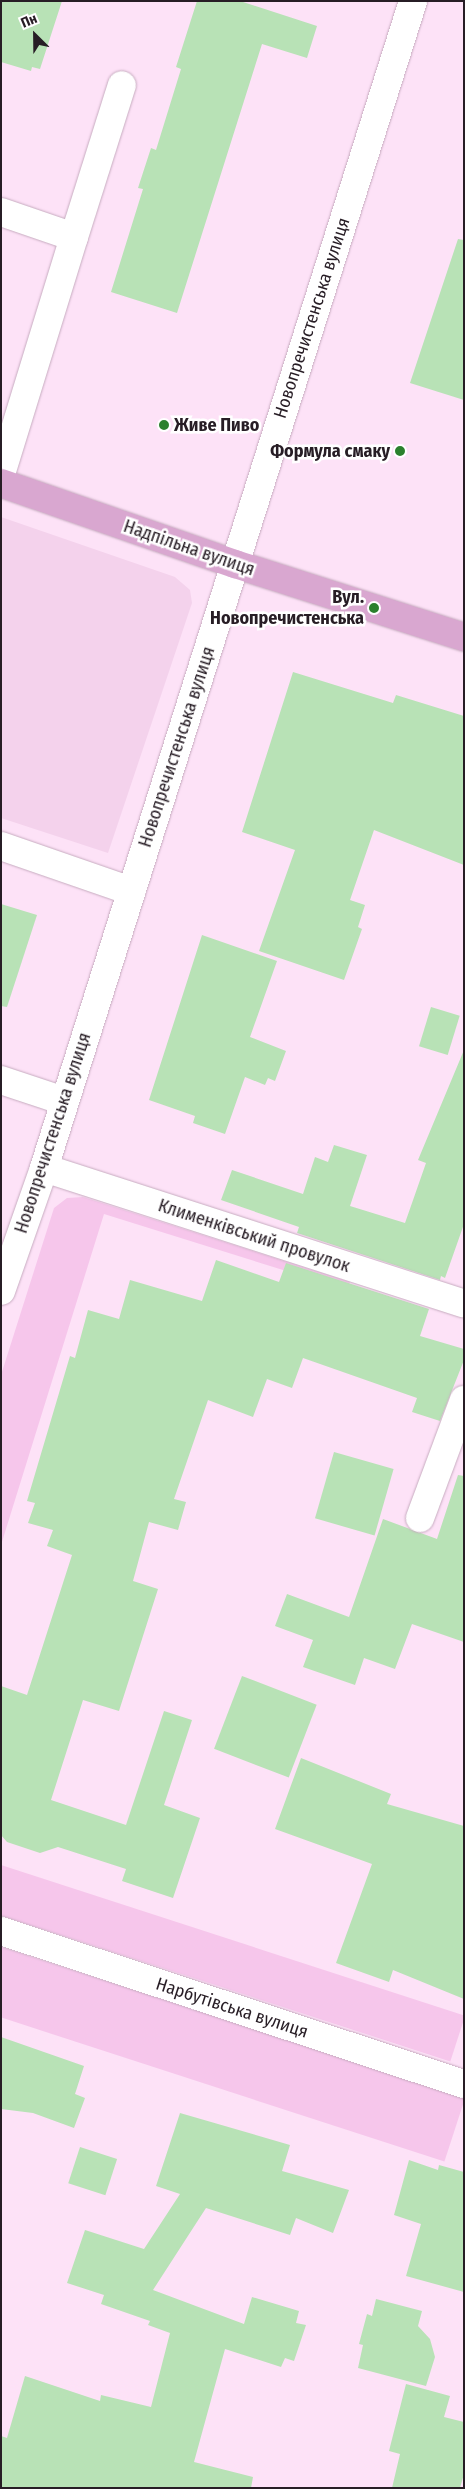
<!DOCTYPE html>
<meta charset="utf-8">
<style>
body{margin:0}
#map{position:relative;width:465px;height:2489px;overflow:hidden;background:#fde2f7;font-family:"Fira Sans Condensed",sans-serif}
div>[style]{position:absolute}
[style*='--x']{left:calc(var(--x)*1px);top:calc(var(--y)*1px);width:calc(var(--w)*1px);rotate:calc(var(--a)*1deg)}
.built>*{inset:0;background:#f4d2ec}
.green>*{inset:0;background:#f6c6eb;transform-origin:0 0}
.building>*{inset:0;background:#b8e2b6;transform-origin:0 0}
.roads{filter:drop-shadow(0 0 1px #c7acc0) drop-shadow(0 0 1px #c7acc0)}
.minor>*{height:28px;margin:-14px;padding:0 14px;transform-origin:14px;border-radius:14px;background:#fff}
.major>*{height:28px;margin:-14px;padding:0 14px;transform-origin:14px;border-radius:14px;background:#d9a7d0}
.dots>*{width:14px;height:14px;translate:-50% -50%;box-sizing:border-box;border:2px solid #fff;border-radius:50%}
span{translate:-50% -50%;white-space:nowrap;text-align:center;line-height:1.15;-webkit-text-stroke:5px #fff;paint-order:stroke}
.street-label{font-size:18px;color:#271d25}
.poi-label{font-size:18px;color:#271d25;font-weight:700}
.left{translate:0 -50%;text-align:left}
.right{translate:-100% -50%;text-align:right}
.frame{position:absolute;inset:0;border:2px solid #271d25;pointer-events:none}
.north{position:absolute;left:10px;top:10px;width:50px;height:50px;-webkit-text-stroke:4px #fff;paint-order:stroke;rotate:337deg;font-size:14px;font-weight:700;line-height:20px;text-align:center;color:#271d25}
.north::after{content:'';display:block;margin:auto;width:18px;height:22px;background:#271d25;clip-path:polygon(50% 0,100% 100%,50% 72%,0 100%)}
</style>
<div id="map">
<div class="built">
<div style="clip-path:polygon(1px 517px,175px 577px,190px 590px,192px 603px,108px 853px,1px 818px)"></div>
</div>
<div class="green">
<div style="clip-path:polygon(83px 1197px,350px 1282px,347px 1290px,104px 1214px,1px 1545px,1px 1375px,54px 1208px,67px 1198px)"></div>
<div style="left:1px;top:1865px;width:488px;height:48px;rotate:18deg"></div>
<div style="left:1px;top:1947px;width:488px;height:67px;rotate:18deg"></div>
</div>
<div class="building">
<div style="clip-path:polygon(1px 1px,62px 1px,40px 69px,32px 67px,31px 71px,1px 62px)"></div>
<div style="clip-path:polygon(197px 1px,240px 1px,317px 26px,307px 58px,262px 44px,177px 313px,111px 292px,143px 189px,138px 188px,151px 148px,156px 150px,181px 69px,176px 67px)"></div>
<div style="clip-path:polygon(458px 239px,464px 240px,464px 400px,410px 383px)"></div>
<div style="clip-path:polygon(293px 672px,393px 703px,396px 695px,464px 716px,464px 865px,374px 830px,350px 900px,365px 905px,358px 927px,362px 929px,344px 980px,259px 951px,295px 850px,242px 832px)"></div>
<div style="clip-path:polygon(1px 904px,37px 915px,7px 1007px,1px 1006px)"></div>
<div style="clip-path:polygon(202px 935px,277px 961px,250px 1037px,286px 1051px,275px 1081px,268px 1078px,265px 1085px,245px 1077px,225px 1134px,193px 1123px,195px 1116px,149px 1100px)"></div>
<div style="left:431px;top:1007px;width:30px;height:41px;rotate:17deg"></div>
<div style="clip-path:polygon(464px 1050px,464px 1224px,445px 1278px,441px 1276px,440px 1280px,297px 1233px,299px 1227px,221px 1200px,232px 1170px,303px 1194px,315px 1157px,328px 1162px,334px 1145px,367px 1155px,350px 1206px,405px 1223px,426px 1163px,418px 1160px)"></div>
<div style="clip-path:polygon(216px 1260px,279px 1282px,286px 1263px,429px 1309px,420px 1336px,464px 1349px,464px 1360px,440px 1421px,412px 1412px,417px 1398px,303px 1358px,292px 1388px,267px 1379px,253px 1417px,208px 1400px,174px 1499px,186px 1502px,178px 1530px,149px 1522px,133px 1581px,158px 1589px,119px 1711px,83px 1700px,51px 1800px,126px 1825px,164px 1711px,192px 1720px,164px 1805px,200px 1818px,173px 1898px,122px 1881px,126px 1869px,58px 1847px,40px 1853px,7px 1842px,1px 1835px,1px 1686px,27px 1695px,72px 1555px,47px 1546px,53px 1530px,28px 1523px,35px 1503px,27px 1501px,70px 1356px,75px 1358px,88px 1310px,119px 1319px,130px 1280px,202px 1301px)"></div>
<div style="left:334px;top:1452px;width:62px;height:69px;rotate:16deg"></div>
<div style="clip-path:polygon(458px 1475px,464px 1476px,464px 1642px,412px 1624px,395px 1669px,364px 1658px,355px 1685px,303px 1667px,313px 1640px,275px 1626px,287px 1594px,349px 1617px,383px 1519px,437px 1539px)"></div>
<div style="left:242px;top:1676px;width:80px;height:78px;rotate:21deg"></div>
<div style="clip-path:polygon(301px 1758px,391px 1794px,387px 1804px,464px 1826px,464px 1999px,393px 1970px,389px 1982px,336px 1963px,372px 1864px,275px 1829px)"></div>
<div style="clip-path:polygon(1px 2037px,84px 2066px,75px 2094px,85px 2098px,74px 2128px,33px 2113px,1px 2109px)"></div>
<div style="clip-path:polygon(180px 2113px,290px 2145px,282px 2171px,349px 2190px,333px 2233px,296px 2218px,290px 2235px,206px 2208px,153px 2290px,244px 2324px,252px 2297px,299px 2311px,296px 2323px,306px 2325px,294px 2361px,285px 2358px,281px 2367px,225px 2349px,194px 2462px,253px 2477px,251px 2488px,1px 2488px,1px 2436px,7px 2438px,25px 2376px,100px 2401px,101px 2395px,151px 2407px,170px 2333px,148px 2325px,150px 2321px,101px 2304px,104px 2295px,67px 2283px,85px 2230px,144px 2249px,180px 2194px,156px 2186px)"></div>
<div style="left:80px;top:2147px;width:39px;height:38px;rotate:18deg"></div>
<div style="clip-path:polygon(409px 2160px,438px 2170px,439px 2165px,464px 2172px,464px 2292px,406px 2276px,421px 2224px,394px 2215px)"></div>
<div style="clip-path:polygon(376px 2299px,422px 2311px,418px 2326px,430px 2339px,435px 2357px,426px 2386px,358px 2368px,363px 2345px,359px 2344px,367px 2314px,372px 2316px)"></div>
<div style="clip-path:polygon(406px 2384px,450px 2396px,444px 2417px,464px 2422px,464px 2474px,460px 2488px,392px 2488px,400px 2454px,389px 2451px)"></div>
</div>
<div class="roads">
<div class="minor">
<div style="--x:1;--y:212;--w:77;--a:18.9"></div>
<div style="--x:74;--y:237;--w:249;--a:107.1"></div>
<div style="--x:74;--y:237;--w:159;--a:-72.5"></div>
<div style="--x:1;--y:846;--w:138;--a:19.1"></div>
<div style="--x:1;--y:1080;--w:66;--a:18.4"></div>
<div style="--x:44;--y:1168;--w:441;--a:17.9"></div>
<div style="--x:1;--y:1291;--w:130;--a:-70.7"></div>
<div style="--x:44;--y:1168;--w:1224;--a:-72.45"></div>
<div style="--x:420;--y:1518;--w:126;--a:-69.6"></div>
<div style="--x:1;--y:1931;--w:488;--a:18.3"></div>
</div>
<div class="major">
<div style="--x:1;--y:483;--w:248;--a:19.1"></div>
<div style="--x:235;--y:564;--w:240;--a:17.7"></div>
</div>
</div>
<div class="dots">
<div style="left:164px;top:425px;background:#2b802d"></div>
<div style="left:400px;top:451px;background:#2b802d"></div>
<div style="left:374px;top:608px;background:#2b802d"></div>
</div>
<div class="street-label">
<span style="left:312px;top:318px;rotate:-72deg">Новопречистенська вулиця</span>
<span style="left:189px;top:548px;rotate:19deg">Надпільна вулиця</span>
<span style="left:177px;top:747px;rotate:-72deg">Новопречистенська вулиця</span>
<span style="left:53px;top:1133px;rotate:-72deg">Новопречистенська вулиця</span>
<span style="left:254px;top:1236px;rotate:18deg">Клименківський провулок</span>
<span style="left:232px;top:2008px;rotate:18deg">Нарбутівська вулиця</span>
</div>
<div class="poi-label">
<span class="left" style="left:174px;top:425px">Живе Пиво</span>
<span class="right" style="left:390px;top:451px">Формула смаку</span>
<span class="right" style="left:364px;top:608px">Вул.<br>Новопречистенська</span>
</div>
<div class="frame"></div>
<div class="north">Пн</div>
</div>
